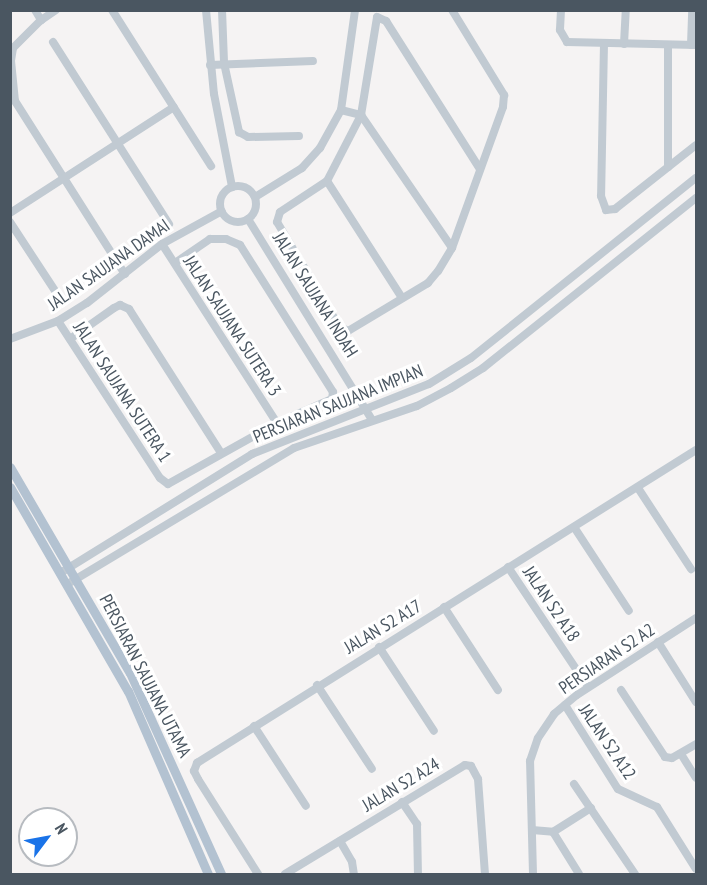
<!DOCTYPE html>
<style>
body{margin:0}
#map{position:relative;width:707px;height:885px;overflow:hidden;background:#f5f3f3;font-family:"PT Sans Narrow",sans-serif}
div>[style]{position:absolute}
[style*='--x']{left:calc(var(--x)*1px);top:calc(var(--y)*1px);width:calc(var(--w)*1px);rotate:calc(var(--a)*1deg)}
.minor>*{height:8px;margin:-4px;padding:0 4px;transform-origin:4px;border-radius:4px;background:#c1cad2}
.minor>.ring{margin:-4px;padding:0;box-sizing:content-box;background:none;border:8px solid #c1cad2;border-radius:50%}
.major>*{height:9px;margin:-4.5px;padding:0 4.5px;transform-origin:4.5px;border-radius:4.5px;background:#b3c2d1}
span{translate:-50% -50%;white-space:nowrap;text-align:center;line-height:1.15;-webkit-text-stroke:6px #fff;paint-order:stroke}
.street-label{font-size:18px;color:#4a5661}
.frame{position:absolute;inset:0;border:12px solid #4a5661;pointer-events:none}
.north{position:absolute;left:18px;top:807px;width:60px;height:60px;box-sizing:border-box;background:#fff;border:2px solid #b7bbc0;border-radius:50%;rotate:58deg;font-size:16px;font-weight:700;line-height:24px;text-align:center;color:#4a5661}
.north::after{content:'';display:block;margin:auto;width:21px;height:27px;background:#1a73e8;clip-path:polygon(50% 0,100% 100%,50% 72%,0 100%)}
</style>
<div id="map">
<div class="minor">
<div style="--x:35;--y:10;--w:12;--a:59"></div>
<div style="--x:56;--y:10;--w:18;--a:146"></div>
<div style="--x:41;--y:20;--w:40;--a:135"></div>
<div style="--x:13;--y:48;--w:13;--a:99"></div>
<div style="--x:11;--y:61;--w:40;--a:84.3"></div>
<div style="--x:15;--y:101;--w:205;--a:57.6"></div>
<div style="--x:112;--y:10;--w:185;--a:57.6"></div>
<div style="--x:206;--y:10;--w:84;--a:84.6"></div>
<div style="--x:214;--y:94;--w:95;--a:79"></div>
<div style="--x:222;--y:10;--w:53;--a:87.8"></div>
<div style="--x:224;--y:63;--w:71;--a:77.7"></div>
<div style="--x:239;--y:132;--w:10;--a:29"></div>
<div style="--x:248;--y:137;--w:51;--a:-1.1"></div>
<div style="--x:452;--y:10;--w:100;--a:58.5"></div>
<div style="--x:504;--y:95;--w:12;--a:95"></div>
<div style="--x:503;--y:107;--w:150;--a:109.9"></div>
<div style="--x:452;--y:248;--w:27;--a:121"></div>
<div style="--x:438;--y:271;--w:16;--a:130"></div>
<div style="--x:428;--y:283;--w:93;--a:149"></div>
<div style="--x:348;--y:331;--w:10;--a:-151"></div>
<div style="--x:339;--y:326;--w:121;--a:-120.8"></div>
<div style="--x:277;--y:222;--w:10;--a:-73"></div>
<div style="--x:280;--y:212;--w:56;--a:-33.4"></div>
<div style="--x:327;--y:181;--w:74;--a:-62.7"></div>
<div style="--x:361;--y:115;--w:99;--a:-80.7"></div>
<div style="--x:377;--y:17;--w:10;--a:24"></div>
<div style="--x:386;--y:21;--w:175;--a:57.6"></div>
<div style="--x:561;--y:10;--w:20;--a:93"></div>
<div style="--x:560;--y:30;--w:14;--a:60"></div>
<div style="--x:567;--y:42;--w:129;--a:1.3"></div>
<div style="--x:53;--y:42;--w:216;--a:57.5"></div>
<div style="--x:604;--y:43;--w:153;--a:91.1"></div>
<div style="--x:601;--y:196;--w:15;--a:70"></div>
<div style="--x:606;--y:210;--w:9;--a:-6"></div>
<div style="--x:615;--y:209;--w:103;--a:-38.3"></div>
<div style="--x:624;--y:44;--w:34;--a:-87"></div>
<div style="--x:668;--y:45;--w:122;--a:90"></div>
<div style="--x:691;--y:45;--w:35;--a:-88"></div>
<div style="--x:210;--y:65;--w:103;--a:-2.2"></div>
<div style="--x:341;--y:110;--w:21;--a:14"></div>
<div style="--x:361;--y:115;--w:161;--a:55.6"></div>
<div style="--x:327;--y:181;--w:139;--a:57.3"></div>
<div class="ring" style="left:220px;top:186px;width:28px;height:28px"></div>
<div style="--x:255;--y:197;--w:55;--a:-31.7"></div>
<div style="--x:302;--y:168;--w:27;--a:-48"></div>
<div style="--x:320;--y:148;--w:43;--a:-61.1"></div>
<div style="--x:341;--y:110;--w:101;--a:-82"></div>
<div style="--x:10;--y:213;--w:195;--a:-32.9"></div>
<div style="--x:248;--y:219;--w:236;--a:58.3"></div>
<div style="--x:10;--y:222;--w:90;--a:56.8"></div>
<div style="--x:162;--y:244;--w:213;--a:57.3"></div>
<div style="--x:58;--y:321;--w:187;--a:57"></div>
<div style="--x:160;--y:478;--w:10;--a:37"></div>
<div style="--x:168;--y:484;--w:125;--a:-29.2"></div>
<div style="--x:277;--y:423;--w:60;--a:-23.6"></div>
<div style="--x:332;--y:399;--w:7;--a:-82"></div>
<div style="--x:333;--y:392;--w:174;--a:-122.3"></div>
<div style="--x:240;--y:245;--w:15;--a:-157"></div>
<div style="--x:226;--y:239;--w:16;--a:180"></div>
<div style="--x:210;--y:239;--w:42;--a:145.6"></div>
<div style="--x:10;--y:339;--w:51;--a:-20.6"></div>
<div style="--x:58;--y:321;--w:34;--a:-32"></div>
<div style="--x:87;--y:303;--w:95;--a:-38.2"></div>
<div style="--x:162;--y:244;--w:68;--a:-28.8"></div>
<div style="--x:70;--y:339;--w:54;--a:-35.2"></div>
<div style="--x:114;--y:308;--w:7;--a:-27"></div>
<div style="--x:120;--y:305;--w:10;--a:24"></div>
<div style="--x:129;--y:309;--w:171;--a:57.4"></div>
<div style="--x:638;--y:488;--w:97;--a:56.8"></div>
<div style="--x:574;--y:527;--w:100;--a:56.8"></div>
<div style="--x:508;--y:567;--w:144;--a:56.3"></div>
<div style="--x:62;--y:572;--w:224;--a:-31.8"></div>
<div style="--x:252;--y:454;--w:190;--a:-21.6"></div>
<div style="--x:429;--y:384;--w:49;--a:-31.8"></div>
<div style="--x:471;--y:358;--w:288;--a:-38.7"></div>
<div style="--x:71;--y:582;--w:260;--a:-31"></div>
<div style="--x:294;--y:448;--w:130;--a:-18.9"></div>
<div style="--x:417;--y:406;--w:38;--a:-28"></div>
<div style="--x:451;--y:388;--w:38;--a:-32"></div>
<div style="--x:483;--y:368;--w:273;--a:-38.6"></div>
<div style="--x:444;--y:607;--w:99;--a:57"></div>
<div style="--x:658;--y:642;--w:71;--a:57.7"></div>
<div style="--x:379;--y:647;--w:100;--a:56.8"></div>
<div style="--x:317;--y:685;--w:100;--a:56.8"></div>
<div style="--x:621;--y:690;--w:80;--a:56.7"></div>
<div style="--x:665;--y:757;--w:7;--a:8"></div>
<div style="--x:672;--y:758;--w:28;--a:-30"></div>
<div style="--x:565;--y:705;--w:99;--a:57.8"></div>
<div style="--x:618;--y:789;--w:43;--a:24.8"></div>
<div style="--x:657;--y:807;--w:73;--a:57.8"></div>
<div style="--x:254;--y:726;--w:95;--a:57"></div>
<div style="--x:681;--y:754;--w:28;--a:58"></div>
<div style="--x:574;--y:784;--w:109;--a:55.9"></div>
<div style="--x:402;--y:802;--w:27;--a:56"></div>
<div style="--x:417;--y:824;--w:50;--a:88.9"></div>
<div style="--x:532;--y:830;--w:21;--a:5"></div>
<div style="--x:553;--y:832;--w:45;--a:-32.3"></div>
<div style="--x:553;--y:832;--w:49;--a:58.2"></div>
<div style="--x:340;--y:841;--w:24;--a:60"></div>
<div style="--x:352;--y:862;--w:12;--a:81"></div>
<div style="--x:258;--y:874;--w:112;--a:-122.3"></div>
<div style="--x:198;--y:779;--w:9;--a:-117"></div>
<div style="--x:194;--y:771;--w:9;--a:-69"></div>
<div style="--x:197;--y:763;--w:589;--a:-32.1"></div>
<div style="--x:285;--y:874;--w:210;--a:-31.2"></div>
<div style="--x:465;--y:765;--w:6;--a:9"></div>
<div style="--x:471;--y:766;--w:15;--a:62"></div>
<div style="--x:478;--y:779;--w:95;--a:85.8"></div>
<div style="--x:533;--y:874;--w:113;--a:-91.5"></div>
<div style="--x:530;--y:761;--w:24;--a:-71"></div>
<div style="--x:538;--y:738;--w:29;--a:-56"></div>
<div style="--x:554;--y:714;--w:30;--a:-40"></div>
<div style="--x:577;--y:695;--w:142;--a:-32.9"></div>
</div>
<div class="major">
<div style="--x:10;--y:467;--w:238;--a:59.8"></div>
<div style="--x:130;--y:673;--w:221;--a:65.6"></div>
<div style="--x:10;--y:487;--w:236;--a:60"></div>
<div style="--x:128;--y:691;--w:200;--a:66.4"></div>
</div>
<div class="street-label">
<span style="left:109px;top:265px;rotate:-35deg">JALAN SAUJANA DAMAI</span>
<span style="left:315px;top:295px;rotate:58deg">JALAN SAUJANA INDAH</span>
<span style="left:232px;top:326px;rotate:57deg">JALAN SAUJANA SUTERA 3</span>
<span style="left:122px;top:392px;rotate:57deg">JALAN SAUJANA SUTERA 1</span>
<span style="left:338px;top:404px;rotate:-22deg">PERSIARAN SAUJANA IMPIAN</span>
<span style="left:551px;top:604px;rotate:56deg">JALAN S2 A18</span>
<span style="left:383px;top:627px;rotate:-31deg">JALAN S2 A17</span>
<span style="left:607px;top:659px;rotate:-34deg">PERSIARAN S2 A2</span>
<span style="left:145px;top:676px;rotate:63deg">PERSIARAN SAUJANA UTAMA</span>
<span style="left:607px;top:742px;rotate:56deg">JALAN S2 A12</span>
<span style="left:401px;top:785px;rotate:-31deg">JALAN S2 A24</span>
</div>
<div class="frame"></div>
<div class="north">N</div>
</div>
